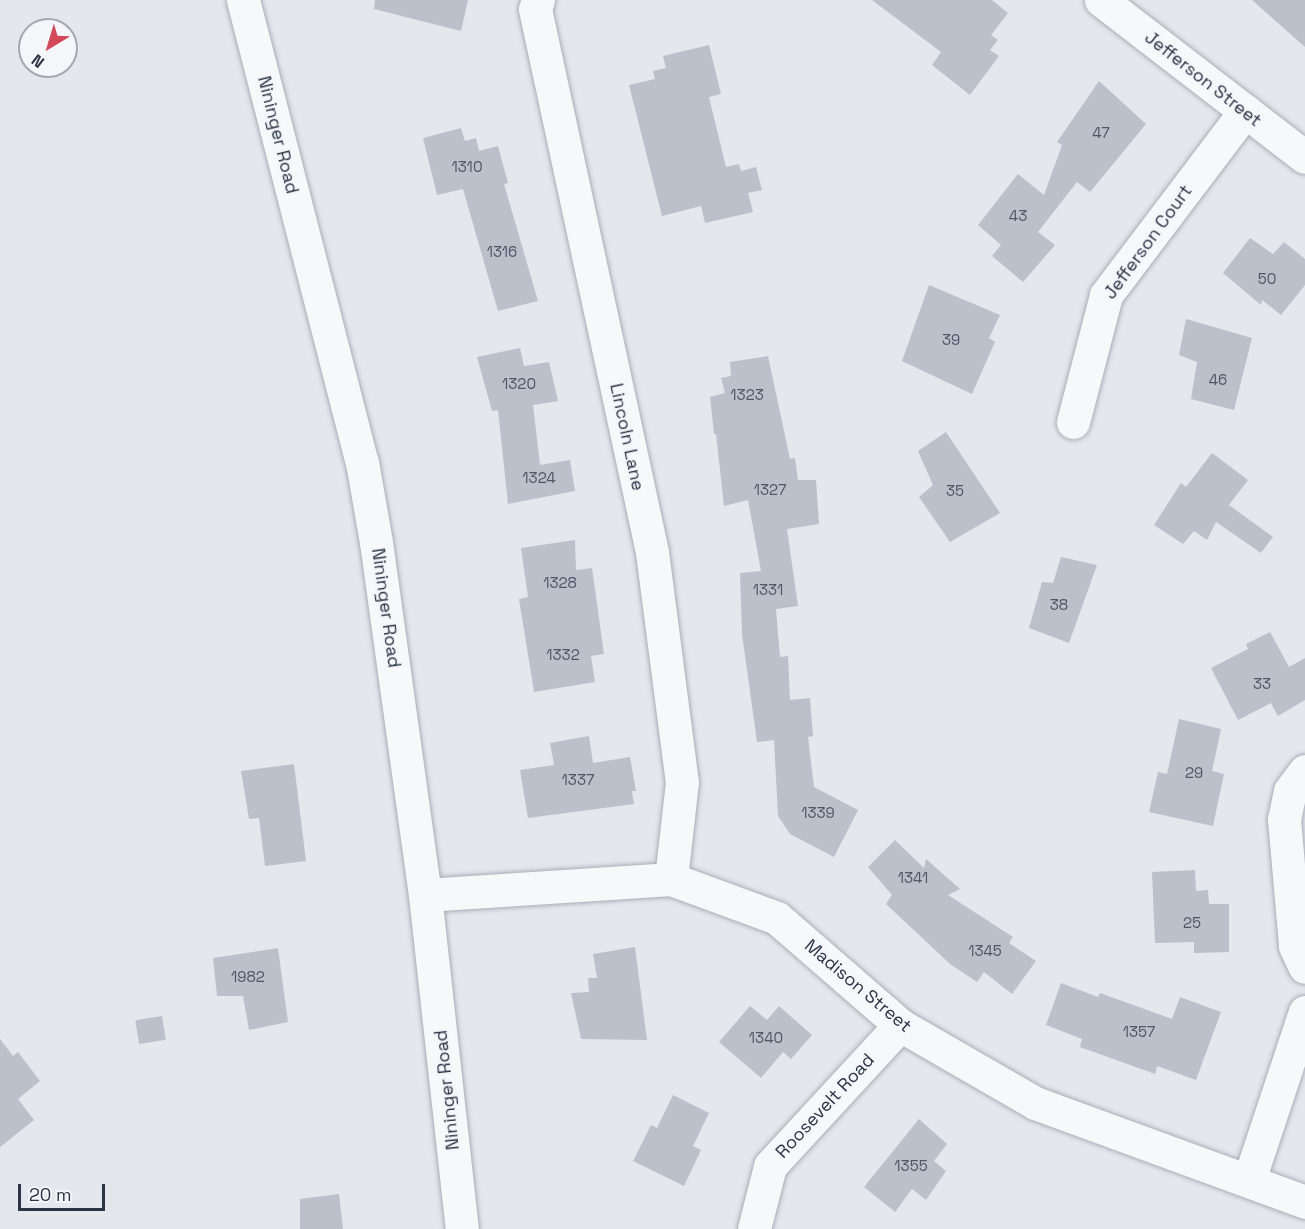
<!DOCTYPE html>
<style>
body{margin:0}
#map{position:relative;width:1305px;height:1229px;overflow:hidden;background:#e4e7ec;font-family:"Space Grotesk",sans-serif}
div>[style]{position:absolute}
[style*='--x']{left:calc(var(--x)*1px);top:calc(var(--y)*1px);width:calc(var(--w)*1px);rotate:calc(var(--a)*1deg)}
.building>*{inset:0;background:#bbc0ca;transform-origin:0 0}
.roads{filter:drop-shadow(0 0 2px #a9aeb7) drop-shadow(0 0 2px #a9aeb7)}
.minor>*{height:33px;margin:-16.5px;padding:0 16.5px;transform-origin:16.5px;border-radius:16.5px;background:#f7f8fa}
.tertiary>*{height:33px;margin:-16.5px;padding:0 16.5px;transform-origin:16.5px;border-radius:16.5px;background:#f7f8fa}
span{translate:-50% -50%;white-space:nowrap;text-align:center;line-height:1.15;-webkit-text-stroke:5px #f4f6f9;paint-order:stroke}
.number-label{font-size:15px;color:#4f5766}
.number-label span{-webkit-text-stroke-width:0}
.street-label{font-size:18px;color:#2b3445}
.north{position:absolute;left:18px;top:18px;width:60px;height:60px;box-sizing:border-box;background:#f4f6f9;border:2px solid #a4a8b1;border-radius:50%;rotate:218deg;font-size:16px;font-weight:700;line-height:24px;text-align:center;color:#2b3445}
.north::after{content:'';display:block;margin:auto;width:21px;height:27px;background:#d1495b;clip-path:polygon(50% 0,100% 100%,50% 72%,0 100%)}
.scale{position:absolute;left:18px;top:1184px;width:87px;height:27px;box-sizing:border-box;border:3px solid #2b3445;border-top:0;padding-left:8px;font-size:18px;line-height:21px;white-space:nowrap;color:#2b3445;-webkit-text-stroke:4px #f4f6f9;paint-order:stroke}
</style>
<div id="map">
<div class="building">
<div style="clip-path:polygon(375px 0,468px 0,461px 31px,374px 9px)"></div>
<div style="clip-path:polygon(872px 0,992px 0,1008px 13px,991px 35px,998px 40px,990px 50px,999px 56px,970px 95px,932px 65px,941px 52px)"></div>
<div style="clip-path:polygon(1252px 0,1305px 0,1305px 47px)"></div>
<div style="clip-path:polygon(709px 45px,721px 94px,709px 97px,726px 167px,739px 164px,741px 171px,756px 167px,762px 190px,748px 193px,753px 212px,705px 223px,701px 206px,662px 216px,629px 85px,655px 79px,653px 71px,666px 68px,663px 56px)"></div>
<div style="clip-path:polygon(1099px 81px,1146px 124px,1090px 192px,1077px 182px,1038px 232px,1055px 245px,1023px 282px,992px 256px,1001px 245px,978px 225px,1018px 174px,1044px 195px,1062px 145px,1057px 142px)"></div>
<div style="clip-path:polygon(461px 128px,465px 141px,476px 138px,479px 151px,498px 146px,508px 183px,504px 184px,538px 301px,498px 311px,463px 189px,437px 195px,423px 138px)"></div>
<div style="clip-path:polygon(1250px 238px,1273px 254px,1284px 242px,1305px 259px,1305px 285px,1281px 315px,1262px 300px,1261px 305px,1223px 273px)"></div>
<div style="clip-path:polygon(929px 285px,1000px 315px,989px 338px,995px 342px,972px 394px,902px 361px)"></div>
<div style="clip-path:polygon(1186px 319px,1252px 338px,1234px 410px,1191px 399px,1197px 362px,1179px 355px)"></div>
<div style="clip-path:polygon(520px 348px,524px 366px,549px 362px,558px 401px,533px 405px,540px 465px,570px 460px,575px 491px,508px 504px,498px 410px,492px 411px,477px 357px)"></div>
<div style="clip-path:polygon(768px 356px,790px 459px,795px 458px,798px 480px,816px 480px,819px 524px,787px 529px,798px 606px,776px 609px,780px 657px,788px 656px,790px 700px,810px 698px,813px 736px,808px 737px,814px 787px,858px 810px,834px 857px,790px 834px,778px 816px,774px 740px,757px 742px,742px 634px,740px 573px,761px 571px,748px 500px,724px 506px,716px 434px,714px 434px,710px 397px,725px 393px,721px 378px,731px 376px,730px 362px)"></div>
<div style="clip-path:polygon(946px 432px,1000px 513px,950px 542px,919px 497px,933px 485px,918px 451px)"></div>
<div style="clip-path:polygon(1212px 453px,1248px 480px,1229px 505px,1273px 537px,1261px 553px,1216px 522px,1207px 540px,1194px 531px,1183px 544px,1154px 525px,1181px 483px,1186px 487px)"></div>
<div style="clip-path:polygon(575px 540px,576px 570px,592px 568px,604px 654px,591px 656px,595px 682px,534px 692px,519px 599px,528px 597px,521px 548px)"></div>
<div style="clip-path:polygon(1061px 557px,1097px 565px,1069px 643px,1029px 628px,1042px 582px,1053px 583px)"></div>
<div style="clip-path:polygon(1270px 632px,1289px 667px,1305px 658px,1305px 700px,1278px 716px,1271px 703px,1238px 720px,1211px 668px,1248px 649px,1246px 644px)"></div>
<div style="clip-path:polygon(1179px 719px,1221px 729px,1212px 771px,1224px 774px,1213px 826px,1149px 812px,1158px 772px,1167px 774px)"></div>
<div style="clip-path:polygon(589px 736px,593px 763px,630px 757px,636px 791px,632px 791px,634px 804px,528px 818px,520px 770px,554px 765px,550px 743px)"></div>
<div style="clip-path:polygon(294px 764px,306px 861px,265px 866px,259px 818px,249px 819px,241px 771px)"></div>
<div style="clip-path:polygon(895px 840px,924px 868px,926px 859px,960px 889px,948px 895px,1013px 937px,1009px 943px,1036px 961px,1012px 994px,984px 972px,977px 982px,950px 964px,886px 904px,892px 895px,868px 867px)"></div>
<div style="clip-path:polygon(1195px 870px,1196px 891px,1208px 890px,1209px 904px,1229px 904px,1229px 952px,1194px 953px,1194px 942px,1155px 943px,1152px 872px)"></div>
<div style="clip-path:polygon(635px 947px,647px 1040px,581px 1039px,571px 993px,589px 992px,588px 978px,597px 978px,593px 954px)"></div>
<div style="clip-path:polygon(278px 948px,288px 1022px,249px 1030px,243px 996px,217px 996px,213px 958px)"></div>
<div style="clip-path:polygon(1061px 983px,1098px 997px,1100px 993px,1172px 1019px,1180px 997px,1221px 1012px,1196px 1080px,1157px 1066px,1155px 1074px,1080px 1047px,1082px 1039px,1046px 1025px)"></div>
<div style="clip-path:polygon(750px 1006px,767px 1020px,779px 1006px,812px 1035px,791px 1059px,783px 1052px,761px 1078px,719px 1042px)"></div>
<div style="left:162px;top:1016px;width:24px;height:27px;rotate:81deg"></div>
<div style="clip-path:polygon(0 1039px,13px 1056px,18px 1052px,40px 1081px,18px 1099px,34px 1120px,0 1147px)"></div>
<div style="clip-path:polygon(673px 1095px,709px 1113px,693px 1146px,701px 1150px,684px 1186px,633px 1161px,651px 1125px,657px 1128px)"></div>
<div style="clip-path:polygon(919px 1119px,947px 1144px,934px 1161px,946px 1171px,926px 1200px,912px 1189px,895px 1212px,864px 1187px)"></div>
<div style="clip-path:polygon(339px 1194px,343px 1229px,300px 1229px,300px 1199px)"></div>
</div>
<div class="roads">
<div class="minor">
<div style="--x:538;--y:0;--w:9;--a:108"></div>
<div style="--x:535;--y:9;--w:555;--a:77.84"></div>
<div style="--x:652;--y:552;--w:232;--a:82.6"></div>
<div style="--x:682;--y:782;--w:98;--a:96.5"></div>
<div style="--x:1101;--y:0;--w:257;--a:37.6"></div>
<div style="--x:1073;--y:422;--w:131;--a:-75.4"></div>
<div style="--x:1106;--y:295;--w:231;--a:-52.9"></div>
<div style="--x:1305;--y:771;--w:25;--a:127"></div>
<div style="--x:1290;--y:791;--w:29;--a:102"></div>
<div style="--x:1284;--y:819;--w:127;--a:85"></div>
<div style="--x:1295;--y:946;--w:23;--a:65"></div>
<div style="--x:425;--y:895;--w:247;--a:-3.7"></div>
<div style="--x:671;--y:879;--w:113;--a:20.2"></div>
<div style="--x:777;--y:918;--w:163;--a:41"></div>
<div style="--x:900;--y:1025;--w:156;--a:30"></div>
<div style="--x:1035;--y:1103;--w:288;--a:20.1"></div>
<div style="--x:1249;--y:1180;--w:177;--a:-71.6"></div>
<div style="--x:754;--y:1229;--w:65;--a:-75.7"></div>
<div style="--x:770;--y:1166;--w:192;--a:-47.3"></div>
</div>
<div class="tertiary">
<div style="--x:243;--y:0;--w:477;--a:75.6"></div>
<div style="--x:362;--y:462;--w:81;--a:80.1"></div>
<div style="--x:376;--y:542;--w:356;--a:82.1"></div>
<div style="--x:425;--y:895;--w:336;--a:83.7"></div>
</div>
</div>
<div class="number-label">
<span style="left:1101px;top:133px">47</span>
<span style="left:467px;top:167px">1310</span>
<span style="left:1018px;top:216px">43</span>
<span style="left:502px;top:252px">1316</span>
<span style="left:1267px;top:279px">50</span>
<span style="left:951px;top:340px">39</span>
<span style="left:1218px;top:380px">46</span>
<span style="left:519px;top:384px">1320</span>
<span style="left:747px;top:395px">1323</span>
<span style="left:539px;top:478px">1324</span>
<span style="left:770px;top:490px">1327</span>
<span style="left:955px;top:491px">35</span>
<span style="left:560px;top:583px">1328</span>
<span style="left:768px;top:590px">1331</span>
<span style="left:1059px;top:605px">38</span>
<span style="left:563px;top:655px">1332</span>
<span style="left:1262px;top:684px">33</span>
<span style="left:1194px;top:773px">29</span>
<span style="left:578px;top:780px">1337</span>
<span style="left:818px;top:813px">1339</span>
<span style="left:913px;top:878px">1341</span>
<span style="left:1192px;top:923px">25</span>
<span style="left:985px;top:951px">1345</span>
<span style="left:248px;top:977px">1982</span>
<span style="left:1139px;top:1032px">1357</span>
<span style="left:766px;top:1038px">1340</span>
<span style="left:911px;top:1166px">1355</span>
</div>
<div class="street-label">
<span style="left:1203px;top:79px;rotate:38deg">Jefferson Street</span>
<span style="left:278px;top:135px;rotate:76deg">Nininger Road</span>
<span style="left:1148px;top:242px;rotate:-54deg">Jefferson Court</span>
<span style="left:627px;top:437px;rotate:78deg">Lincoln Lane</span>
<span style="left:386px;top:608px;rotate:82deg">Nininger Road</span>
<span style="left:858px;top:986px;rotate:40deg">Madison Street</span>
<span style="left:447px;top:1090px;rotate:-96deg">Nininger Road</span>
<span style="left:825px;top:1106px;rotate:-47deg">Roosevelt Road</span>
</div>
<div class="north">N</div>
<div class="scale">20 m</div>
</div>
